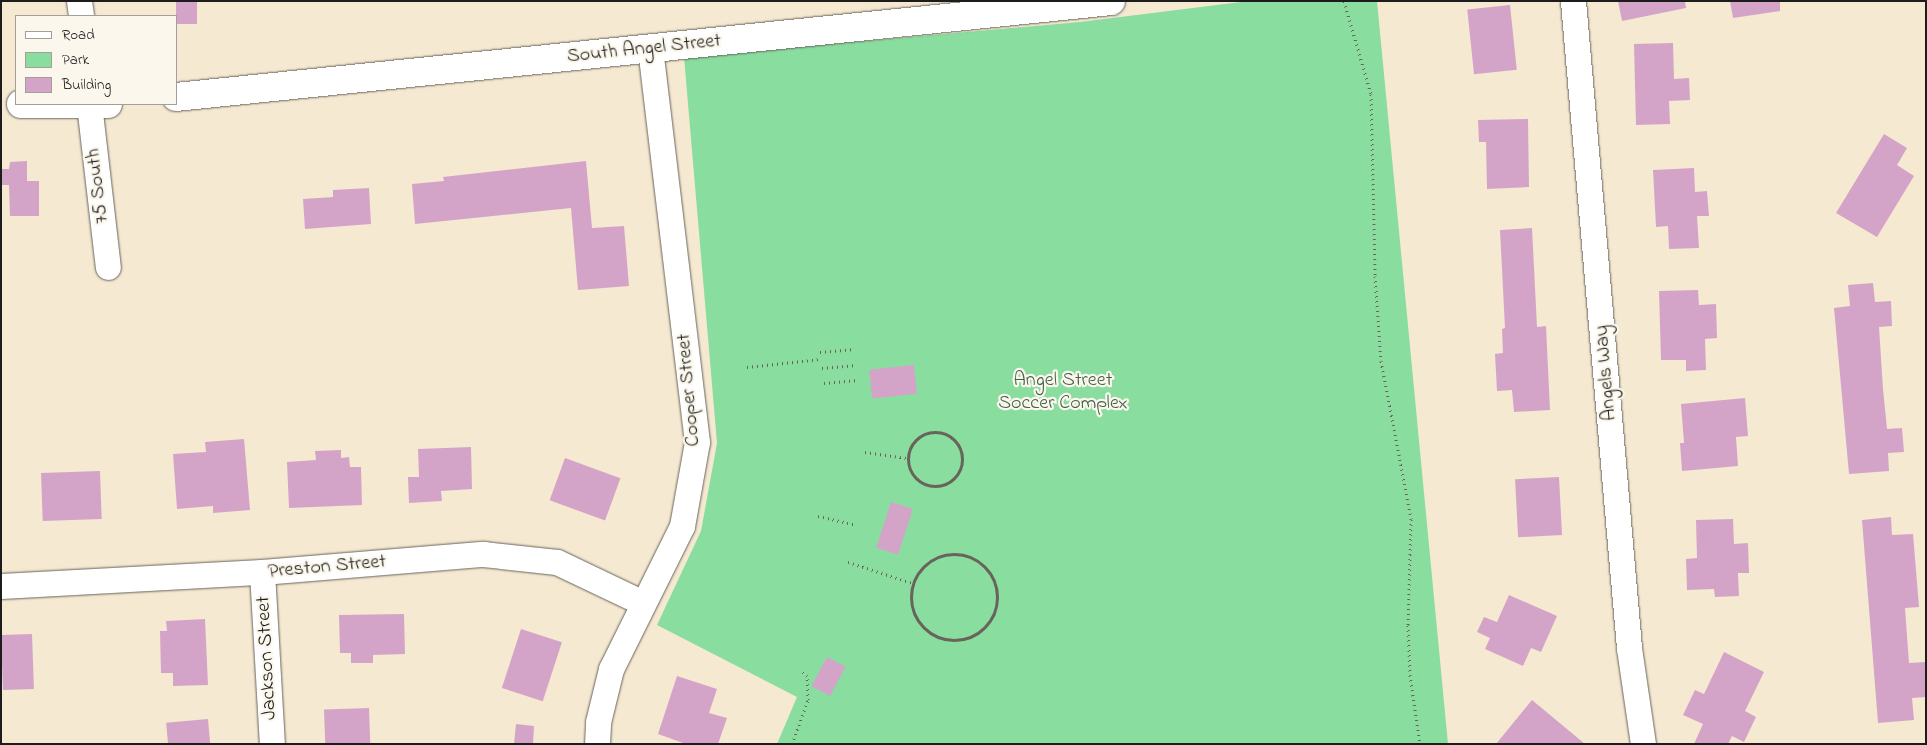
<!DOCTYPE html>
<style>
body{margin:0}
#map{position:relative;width:1927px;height:745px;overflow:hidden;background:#f5e9d2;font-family:"Indie Flower",sans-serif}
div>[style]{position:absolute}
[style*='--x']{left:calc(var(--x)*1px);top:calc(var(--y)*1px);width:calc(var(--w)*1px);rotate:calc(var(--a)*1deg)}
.green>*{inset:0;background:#89dd9f}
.building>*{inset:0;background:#d4a4c8;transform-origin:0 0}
.path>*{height:3px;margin-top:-1.5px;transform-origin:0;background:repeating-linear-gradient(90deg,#68645c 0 1px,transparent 0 5px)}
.path>.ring{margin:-1.5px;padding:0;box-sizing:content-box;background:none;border:3px solid #68645c;border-radius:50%}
.roads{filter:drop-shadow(0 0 1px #68645c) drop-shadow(0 0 1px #68645c)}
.street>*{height:25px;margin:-12.5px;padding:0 12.5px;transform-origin:12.5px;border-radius:12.5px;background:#fff}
.secondary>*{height:28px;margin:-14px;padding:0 14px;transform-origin:14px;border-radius:14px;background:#fff}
span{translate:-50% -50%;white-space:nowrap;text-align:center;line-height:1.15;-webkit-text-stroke:4.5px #fbf7ec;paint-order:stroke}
.street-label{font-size:20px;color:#1c1c1c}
.park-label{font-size:20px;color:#42604a}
.frame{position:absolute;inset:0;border:2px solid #1c1c1c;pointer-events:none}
.legend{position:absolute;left:15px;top:15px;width:162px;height:90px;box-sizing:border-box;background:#fbf7ec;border:1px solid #a29f99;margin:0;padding:6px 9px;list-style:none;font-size:15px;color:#1c1c1c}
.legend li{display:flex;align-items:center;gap:10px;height:25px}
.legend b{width:25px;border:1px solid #a29f99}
</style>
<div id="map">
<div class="green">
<div style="clip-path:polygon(1249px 1px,1377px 1px,1448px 744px,777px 744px,797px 697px,657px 625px,701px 531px,717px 443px,684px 57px,1080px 22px)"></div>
</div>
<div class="building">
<div style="left:176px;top:1px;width:21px;height:23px"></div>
<div style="clip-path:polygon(1618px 1px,1685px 1px,1686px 8px,1622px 21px)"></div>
<div style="clip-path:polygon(1730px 1px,1780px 1px,1780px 11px,1733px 18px)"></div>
<div style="left:1510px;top:5px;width:65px;height:43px;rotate:84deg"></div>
<div style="clip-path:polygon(1673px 43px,1674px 79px,1689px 78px,1690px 100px,1669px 101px,1670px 124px,1636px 125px,1634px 44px)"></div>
<div style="clip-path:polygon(1528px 119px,1529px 187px,1487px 189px,1486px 142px,1479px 142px,1478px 120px)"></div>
<div style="clip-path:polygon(1884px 134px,1907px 148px,1897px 165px,1914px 176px,1877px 237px,1836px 213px)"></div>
<div style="clip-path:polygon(27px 161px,27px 181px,39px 181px,39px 216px,10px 216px,9px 185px,1px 185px,1px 169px,9px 169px,10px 162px)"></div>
<div style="clip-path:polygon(586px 161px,592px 228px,624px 226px,629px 286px,578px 290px,571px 208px,415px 224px,412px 184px,444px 181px,443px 177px)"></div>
<div style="clip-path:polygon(1694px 168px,1695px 192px,1707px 191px,1709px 216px,1697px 216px,1699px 248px,1669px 249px,1668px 226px,1656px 227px,1653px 170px)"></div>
<div style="clip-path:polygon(369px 188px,371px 224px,305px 229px,303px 199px,333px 197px,333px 190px)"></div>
<div style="clip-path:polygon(1532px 228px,1537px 327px,1546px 326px,1550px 410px,1514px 412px,1512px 390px,1497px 391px,1495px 354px,1503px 353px,1502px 329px,1505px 328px,1500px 230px)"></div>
<div style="clip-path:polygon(1873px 283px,1875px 302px,1891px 301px,1892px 326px,1879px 327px,1883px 389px,1887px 429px,1902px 428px,1904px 452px,1888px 453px,1889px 471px,1849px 474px,1834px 308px,1850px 306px,1848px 285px)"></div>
<div style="clip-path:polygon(1698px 290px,1699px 305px,1716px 304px,1717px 338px,1705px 339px,1706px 370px,1686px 371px,1686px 360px,1661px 360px,1659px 291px)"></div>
<div style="left:914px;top:365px;width:29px;height:45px;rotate:84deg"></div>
<div style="clip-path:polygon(1745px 398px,1748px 436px,1736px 437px,1738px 466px,1682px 471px,1680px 443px,1684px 443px,1681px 404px)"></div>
<div style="clip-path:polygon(244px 439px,250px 510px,213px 513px,213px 506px,177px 509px,173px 454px,206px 452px,205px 442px)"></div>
<div style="clip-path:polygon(471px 447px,472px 489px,441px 491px,442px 501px,409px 503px,408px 477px,419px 477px,418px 449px)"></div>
<div style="clip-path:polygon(341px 450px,341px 458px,349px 457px,350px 467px,361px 467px,362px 505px,289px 508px,287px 462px,316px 460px,315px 451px)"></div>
<div style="left:565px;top:458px;width:59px;height:45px;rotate:20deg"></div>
<div style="left:100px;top:471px;width:48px;height:59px;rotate:88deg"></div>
<div style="left:1559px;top:477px;width:58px;height:44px;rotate:87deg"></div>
<div style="left:891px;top:502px;width:23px;height:48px;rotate:18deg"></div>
<div style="clip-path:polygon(1891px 517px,1892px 535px,1913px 534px,1919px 607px,1905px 608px,1909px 663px,1925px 662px,1926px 697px,1912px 698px,1914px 720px,1878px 723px,1862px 520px)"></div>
<div style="clip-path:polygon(1733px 519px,1734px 544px,1748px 543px,1749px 573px,1738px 573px,1739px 596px,1715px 597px,1714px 589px,1687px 590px,1686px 559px,1697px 558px,1696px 520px)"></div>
<div style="clip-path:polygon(1509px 595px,1557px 616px,1541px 652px,1531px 648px,1523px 666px,1485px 649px,1490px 638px,1477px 632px,1484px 617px,1497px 622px)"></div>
<div style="clip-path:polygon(404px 614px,405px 654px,373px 655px,373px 663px,351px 663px,351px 653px,340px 653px,339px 615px)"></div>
<div style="clip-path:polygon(205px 619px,208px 685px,173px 686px,173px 673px,161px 673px,160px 631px,167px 631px,166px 621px)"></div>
<div style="left:521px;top:629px;width:43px;height:62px;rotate:18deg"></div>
<div style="left:32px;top:634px;width:55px;height:31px;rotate:88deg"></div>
<div style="clip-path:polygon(1724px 652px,1764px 672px,1745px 711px,1756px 717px,1744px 742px,1732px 736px,1728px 744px,1694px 744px,1703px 724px,1683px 715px,1695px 690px,1704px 694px)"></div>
<div style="left:827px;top:657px;width:21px;height:33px;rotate:28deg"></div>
<div style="clip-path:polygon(677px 676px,717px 689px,709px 713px,727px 718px,718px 744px,686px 744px,658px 734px)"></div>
<div style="clip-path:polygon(1532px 700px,1585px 744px,1496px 744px)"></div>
<div style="left:369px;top:708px;width:36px;height:45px;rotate:88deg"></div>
<div style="left:208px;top:719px;width:25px;height:42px;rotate:85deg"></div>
<div style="clip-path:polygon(516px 724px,534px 726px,533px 744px,514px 744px)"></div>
</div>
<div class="path">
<div style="--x:1344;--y:1;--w:97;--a:73.8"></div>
<div style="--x:1371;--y:94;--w:182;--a:88.7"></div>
<div style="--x:1375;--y:276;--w:85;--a:86"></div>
<div style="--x:1381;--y:361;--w:161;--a:79.2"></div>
<div style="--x:1411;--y:519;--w:106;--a:91.6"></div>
<div style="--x:1408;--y:625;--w:50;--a:87.7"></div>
<div style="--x:1410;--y:675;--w:70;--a:81.8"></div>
<div style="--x:820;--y:352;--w:35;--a:-5"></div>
<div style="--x:747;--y:367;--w:74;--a:-6.2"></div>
<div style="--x:822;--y:368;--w:35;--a:-5"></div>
<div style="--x:824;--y:383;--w:34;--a:-5"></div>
<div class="ring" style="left:908px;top:432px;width:51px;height:51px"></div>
<div style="--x:865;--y:452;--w:42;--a:8.1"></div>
<div style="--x:818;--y:516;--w:39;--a:13"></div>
<div class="ring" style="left:911px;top:554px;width:83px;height:83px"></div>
<div style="--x:848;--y:562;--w:67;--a:18.2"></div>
<div style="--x:792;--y:744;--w:47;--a:-70"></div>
<div style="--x:808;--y:700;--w:24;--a:-92"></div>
<div style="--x:807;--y:676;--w:7;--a:-135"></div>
</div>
<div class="roads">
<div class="street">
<div style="--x:79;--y:1;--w:15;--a:82"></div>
<div style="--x:1573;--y:1;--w:649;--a:85.05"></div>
<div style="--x:1629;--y:648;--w:97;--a:81.7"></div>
<div style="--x:89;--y:104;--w:164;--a:83.4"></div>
<div style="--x:262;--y:572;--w:172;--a:86.7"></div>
<div style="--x:1;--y:586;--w:261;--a:-3.1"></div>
<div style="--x:262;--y:572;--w:222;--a:-4.7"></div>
<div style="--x:483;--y:554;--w:74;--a:6.2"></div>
<div style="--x:557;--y:562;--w:95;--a:25.5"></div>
<div style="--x:597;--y:744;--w:22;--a:-87"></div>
<div style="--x:598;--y:722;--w:55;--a:-76.2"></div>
<div style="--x:611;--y:669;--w:160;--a:-63.6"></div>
<div style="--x:682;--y:526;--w:85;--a:-79.9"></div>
<div style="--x:697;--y:442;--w:397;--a:-96.8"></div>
</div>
<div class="secondary">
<div style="--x:176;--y:97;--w:940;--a:-5.86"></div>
<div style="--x:21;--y:104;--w:87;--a:0"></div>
</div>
</div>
<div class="street-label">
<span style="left:644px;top:49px;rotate:-6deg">South Angel Street</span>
<span style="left:98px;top:186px;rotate:-97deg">75 South</span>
<span style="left:1606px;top:373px;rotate:-95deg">Angels Way</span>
<span style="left:689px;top:390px;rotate:-95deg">Cooper Street</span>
<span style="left:327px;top:567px;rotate:-5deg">Preston Street</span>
<span style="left:267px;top:658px;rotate:-93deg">Jackson Street</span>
</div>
<div class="park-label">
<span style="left:1063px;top:392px">Angel Street<br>Soccer Complex</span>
</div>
<div class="frame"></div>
<ul class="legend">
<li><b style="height:6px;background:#fff"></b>Road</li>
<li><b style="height:14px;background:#89dd9f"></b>Park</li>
<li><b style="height:14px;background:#d4a4c8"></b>Building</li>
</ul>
</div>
